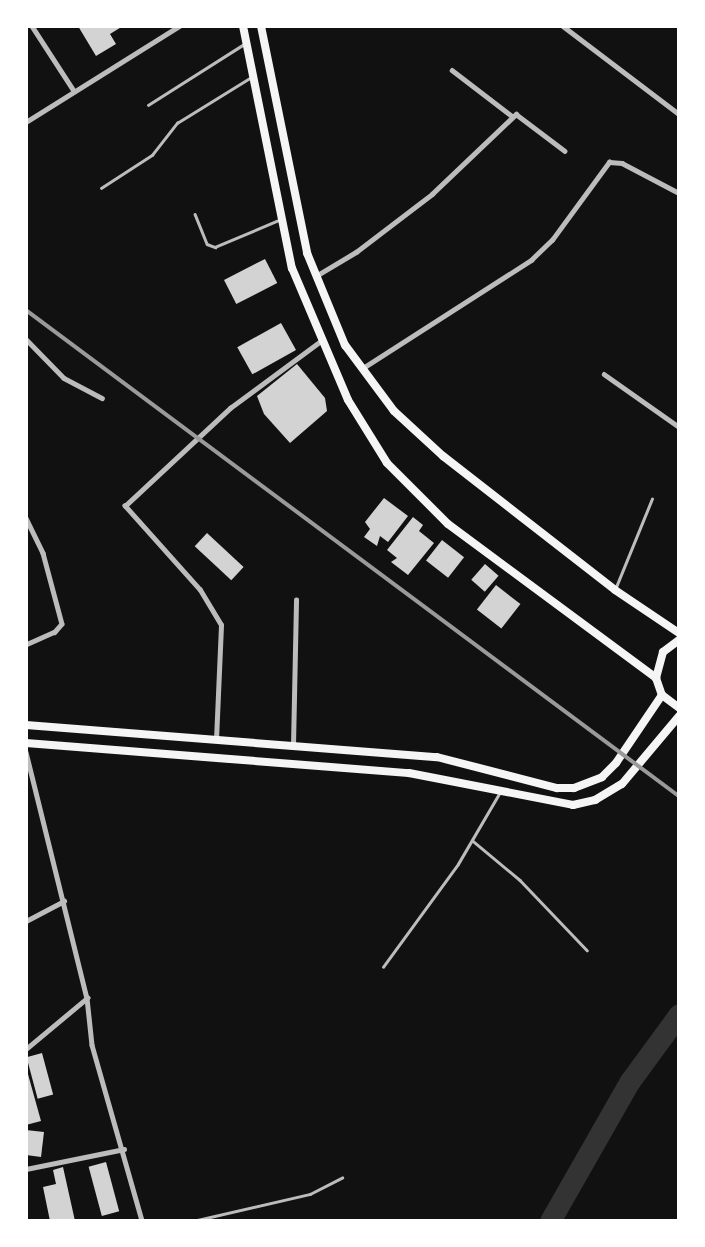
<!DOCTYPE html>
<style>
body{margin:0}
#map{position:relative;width:705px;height:1247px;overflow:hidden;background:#111;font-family:Arial,sans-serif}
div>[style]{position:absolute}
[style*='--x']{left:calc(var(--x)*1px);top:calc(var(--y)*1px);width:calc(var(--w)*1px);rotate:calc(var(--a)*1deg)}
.river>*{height:21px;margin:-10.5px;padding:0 10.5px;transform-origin:10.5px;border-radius:10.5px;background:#333}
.building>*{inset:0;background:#d3d3d3;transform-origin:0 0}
.service>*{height:2.5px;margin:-1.25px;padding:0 1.25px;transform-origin:1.25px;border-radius:1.25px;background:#bcbcbc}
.minor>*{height:4.5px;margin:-2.25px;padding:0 2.25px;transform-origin:2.25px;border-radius:2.25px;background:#bcbcbc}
.primary>*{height:8px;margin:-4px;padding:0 4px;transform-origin:4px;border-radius:4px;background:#f5f5f5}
.rail>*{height:3.5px;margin:-1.75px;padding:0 1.75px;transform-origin:1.75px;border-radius:1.75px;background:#9a9a9a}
span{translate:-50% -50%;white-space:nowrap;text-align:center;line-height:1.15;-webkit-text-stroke:7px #fff;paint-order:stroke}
.frame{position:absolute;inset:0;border:28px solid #fff;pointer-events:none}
</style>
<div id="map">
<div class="river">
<div style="--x:550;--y:1221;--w:161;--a:-60.3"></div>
<div style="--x:630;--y:1081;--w:83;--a:-53.8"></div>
</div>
<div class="building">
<div style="clip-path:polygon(78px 26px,123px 26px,110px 34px,116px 44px,96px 56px)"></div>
<div style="left:265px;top:259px;width:27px;height:46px;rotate:63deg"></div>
<div style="left:281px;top:323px;width:31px;height:50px;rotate:61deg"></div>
<div style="clip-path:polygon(297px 364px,325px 398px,327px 411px,290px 443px,264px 414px,257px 396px)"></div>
<div style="clip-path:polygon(384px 498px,408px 516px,388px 542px,380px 536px,377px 546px,364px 537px,370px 529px,365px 522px)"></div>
<div style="clip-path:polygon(413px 517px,423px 525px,419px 531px,434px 543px,408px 575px,391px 562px,397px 558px,387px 550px)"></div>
<div style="left:207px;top:533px;width:50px;height:18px;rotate:43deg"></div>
<div style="left:442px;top:540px;width:28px;height:26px;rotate:38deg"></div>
<div style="left:485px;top:564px;width:18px;height:21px;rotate:41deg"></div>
<div style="left:496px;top:585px;width:31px;height:31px;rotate:38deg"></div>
<div style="left:42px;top:1053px;width:43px;height:16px;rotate:75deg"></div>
<div style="clip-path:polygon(26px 1067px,41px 1121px,26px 1125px)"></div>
<div style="clip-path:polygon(26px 1130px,44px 1132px,41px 1157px,26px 1155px)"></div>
<div style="left:106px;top:1162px;width:51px;height:18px;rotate:75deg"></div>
<div style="clip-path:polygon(63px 1167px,75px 1221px,50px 1221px,43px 1187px,56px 1184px,53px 1170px)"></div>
</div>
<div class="service">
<div style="--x:148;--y:105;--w:114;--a:-32.4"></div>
<div style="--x:101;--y:188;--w:61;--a:-32.9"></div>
<div style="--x:152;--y:155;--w:41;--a:-52"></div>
<div style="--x:177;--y:123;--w:86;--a:-31.7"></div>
<div style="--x:195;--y:214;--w:32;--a:68"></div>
<div style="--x:207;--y:244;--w:9;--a:21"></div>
<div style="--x:215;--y:247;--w:69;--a:-22.9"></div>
<div style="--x:616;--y:587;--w:95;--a:-67.8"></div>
<div style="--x:473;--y:841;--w:61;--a:39.7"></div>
<div style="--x:520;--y:880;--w:97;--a:46.3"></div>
<div style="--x:383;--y:967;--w:127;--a:-53.9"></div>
<div style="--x:458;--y:864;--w:83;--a:-59.7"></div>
<div style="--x:193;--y:1221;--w:120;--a:-13"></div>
<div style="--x:310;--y:1194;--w:36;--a:-27"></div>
</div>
<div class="minor">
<div style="--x:32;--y:26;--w:77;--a:57.1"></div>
<div style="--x:563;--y:26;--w:146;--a:37.2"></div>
<div style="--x:452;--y:70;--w:76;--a:37.5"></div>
<div style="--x:26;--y:122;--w:181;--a:-32.1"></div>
<div style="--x:316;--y:276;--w:47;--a:-31"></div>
<div style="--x:356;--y:252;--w:96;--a:-37.3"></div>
<div style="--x:432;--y:194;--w:116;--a:-43.6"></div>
<div style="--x:516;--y:114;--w:61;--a:37.1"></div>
<div style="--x:26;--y:339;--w:54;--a:45.7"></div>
<div style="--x:64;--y:378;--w:43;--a:27.8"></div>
<div style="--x:363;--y:368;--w:200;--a:-32.7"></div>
<div style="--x:531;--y:260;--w:29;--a:-44"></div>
<div style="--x:552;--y:240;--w:97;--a:-53.8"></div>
<div style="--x:609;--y:162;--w:13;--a:4"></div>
<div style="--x:622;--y:163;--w:64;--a:27.8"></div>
<div style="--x:604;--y:374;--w:92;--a:35.2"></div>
<div style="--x:26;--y:518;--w:39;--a:64"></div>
<div style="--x:43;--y:553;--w:73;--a:75"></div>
<div style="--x:62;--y:624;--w:11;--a:131"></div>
<div style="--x:55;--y:632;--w:32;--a:156"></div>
<div style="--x:216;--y:740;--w:115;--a:-87.5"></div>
<div style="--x:221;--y:625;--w:41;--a:-121"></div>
<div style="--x:200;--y:590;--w:113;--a:-131.8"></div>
<div style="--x:125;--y:506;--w:144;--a:-43"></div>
<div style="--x:230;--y:408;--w:113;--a:-36.4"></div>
<div style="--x:293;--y:745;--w:145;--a:-88.8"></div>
<div style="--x:26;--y:752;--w:253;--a:76.1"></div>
<div style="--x:87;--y:998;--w:47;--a:83.9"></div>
<div style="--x:92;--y:1045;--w:183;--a:74.1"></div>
<div style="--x:26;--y:921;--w:43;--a:-27.8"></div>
<div style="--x:26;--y:1049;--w:80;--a:-39.9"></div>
<div style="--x:26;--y:1169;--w:100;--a:-11.5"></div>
</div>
<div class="primary">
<div style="--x:243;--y:26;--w:247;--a:78.6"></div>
<div style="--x:292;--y:268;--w:143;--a:67"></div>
<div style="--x:348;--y:400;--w:74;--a:58.2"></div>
<div style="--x:387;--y:463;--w:86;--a:45"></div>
<div style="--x:448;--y:524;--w:259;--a:36.5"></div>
<div style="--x:261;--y:26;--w:232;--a:78.5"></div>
<div style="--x:307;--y:253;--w:100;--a:67.6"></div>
<div style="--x:345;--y:345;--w:82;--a:53.4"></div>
<div style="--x:394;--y:411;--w:67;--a:42.6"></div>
<div style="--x:443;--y:456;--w:218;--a:37.9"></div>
<div style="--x:615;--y:590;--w:77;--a:33.9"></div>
<div style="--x:679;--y:640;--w:20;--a:143"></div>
<div style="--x:663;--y:652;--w:27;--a:105"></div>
<div style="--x:656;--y:678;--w:18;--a:71"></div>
<div style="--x:662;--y:695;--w:21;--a:37"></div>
<div style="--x:26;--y:725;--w:412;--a:4.5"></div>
<div style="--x:437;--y:757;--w:124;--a:14.5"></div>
<div style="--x:557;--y:788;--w:17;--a:0"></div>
<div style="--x:574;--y:788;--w:30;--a:-21"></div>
<div style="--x:602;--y:777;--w:20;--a:-45"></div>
<div style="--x:616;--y:763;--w:82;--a:-55.9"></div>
<div style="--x:26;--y:743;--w:384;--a:4.5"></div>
<div style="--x:409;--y:773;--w:167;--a:11"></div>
<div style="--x:573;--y:805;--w:23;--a:-13"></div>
<div style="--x:595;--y:800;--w:31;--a:-31"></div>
<div style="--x:622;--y:784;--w:89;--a:-50"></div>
</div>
<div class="rail">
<div style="--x:26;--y:310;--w:814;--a:36.66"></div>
</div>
<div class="frame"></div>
</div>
